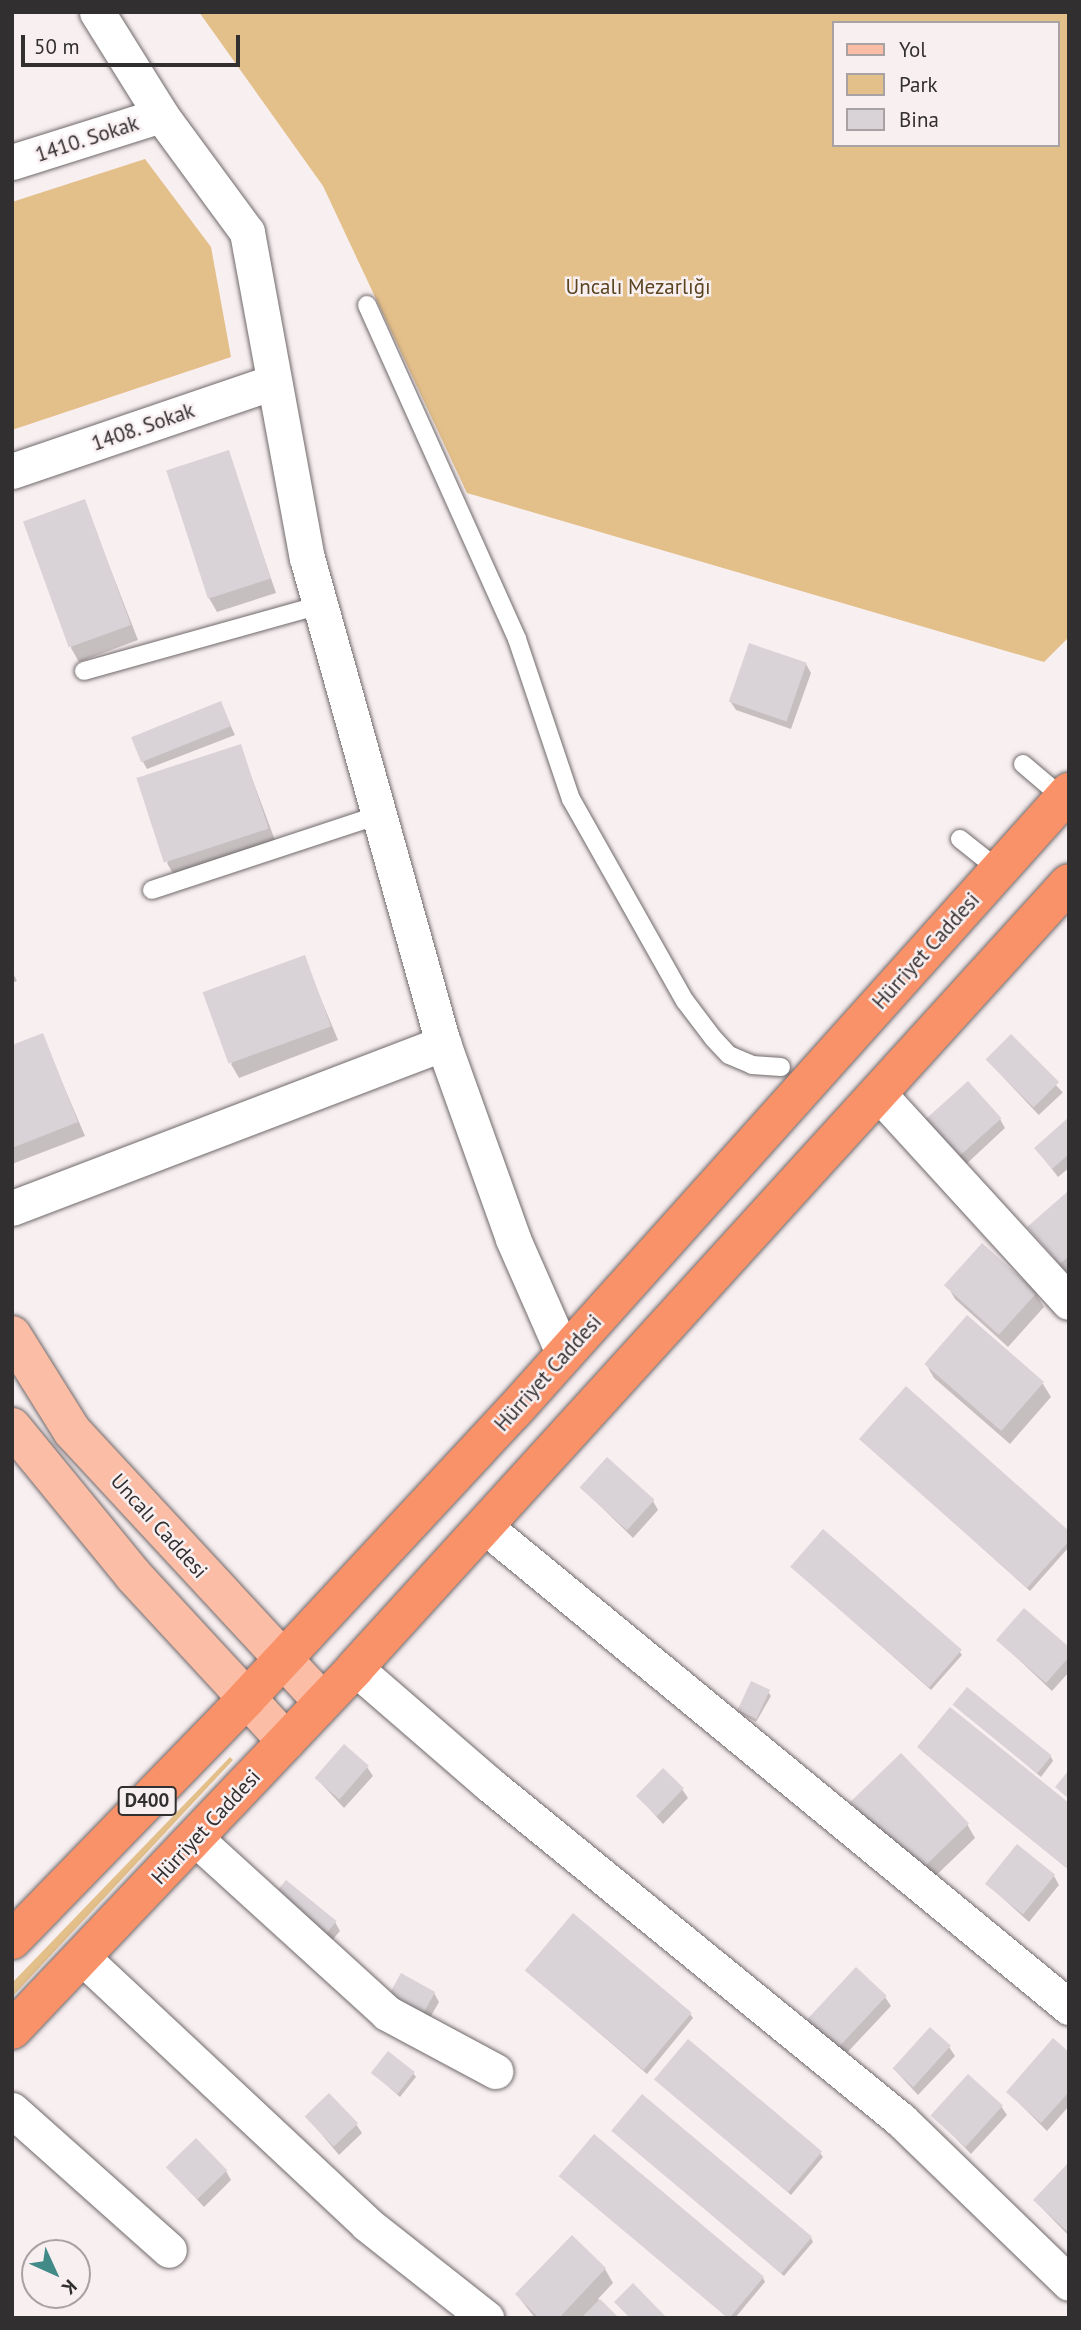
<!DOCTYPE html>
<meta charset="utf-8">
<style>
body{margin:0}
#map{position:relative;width:1081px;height:2330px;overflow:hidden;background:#f8eff1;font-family:"PT Sans",sans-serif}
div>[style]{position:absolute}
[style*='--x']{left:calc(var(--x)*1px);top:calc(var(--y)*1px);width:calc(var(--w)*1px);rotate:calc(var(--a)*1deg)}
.green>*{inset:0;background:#e3bf8a}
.shadow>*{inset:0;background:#0003;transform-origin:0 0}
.building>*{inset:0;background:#d9d3d8;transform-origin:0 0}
.roads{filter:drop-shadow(0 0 2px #70696a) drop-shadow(0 0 2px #70696a)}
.lane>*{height:18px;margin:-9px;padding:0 9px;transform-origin:9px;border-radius:9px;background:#fff}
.street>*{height:35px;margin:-17.5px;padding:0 17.5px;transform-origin:17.5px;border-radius:17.5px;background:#fff}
.primary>*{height:38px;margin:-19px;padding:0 19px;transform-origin:19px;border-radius:19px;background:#fbbda5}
.highway>*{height:38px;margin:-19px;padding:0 19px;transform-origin:19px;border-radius:19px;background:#f99169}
span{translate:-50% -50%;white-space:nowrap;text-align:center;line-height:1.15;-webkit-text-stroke:5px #f8eff1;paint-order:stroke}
.shield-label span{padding:2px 5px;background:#f8eff1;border:2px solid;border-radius:5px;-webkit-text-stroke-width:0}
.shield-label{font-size:19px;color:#322f30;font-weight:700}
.street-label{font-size:21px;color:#322f30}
.park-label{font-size:21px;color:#5b4420}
.frame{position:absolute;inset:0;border:14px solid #322f30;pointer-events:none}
.legend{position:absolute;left:832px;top:21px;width:228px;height:126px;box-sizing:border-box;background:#f8eff1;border:2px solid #a9a2a4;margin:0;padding:9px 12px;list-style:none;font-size:21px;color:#322f30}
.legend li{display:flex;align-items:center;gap:14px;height:35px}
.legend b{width:35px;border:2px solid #a9a2a4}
.north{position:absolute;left:21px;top:2239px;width:70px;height:70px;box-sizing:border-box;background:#f8eff1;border:2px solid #a9a2a4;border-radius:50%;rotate:135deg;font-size:19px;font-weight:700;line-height:28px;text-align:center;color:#322f30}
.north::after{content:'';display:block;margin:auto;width:24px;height:32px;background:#428a88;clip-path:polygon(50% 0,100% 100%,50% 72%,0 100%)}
.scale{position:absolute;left:21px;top:35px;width:219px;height:32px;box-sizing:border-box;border:4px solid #322f30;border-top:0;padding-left:9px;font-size:21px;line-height:24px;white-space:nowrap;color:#322f30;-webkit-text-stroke:5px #f8eff1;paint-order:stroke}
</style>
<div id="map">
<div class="green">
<div style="clip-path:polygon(evenodd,199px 12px,1069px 12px,1069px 637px,1044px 662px,467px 493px,323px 186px,199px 12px,834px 23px,1058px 23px,1058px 145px,834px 145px,834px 23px)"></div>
<div style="clip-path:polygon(145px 159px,211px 247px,231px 357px,12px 430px,12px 202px)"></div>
<div style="clip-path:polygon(230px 1757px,233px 1760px,12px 1997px,12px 1983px)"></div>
</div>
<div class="shadow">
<div style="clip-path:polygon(228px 452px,276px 593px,217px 612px,209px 598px)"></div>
<div style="clip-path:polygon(84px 501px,138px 640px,79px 662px,71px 648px)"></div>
<div style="clip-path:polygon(806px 664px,811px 673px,791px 729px,736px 710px,730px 701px)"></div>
<div style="clip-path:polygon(220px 703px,235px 735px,147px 769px,142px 760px)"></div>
<div style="clip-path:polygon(240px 746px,276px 843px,175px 877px,167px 863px)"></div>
<div style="clip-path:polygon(304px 958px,338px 1040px,239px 1078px,231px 1064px)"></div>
<div style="clip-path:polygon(12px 971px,17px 981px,12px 983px)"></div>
<div style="clip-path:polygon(42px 1035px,85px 1136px,12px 1164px,12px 1047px)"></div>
<div style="left:1011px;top:1037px;width:76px;height:33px;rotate:47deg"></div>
<div style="clip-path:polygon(1000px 1119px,1005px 1128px,962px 1168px,929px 1132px)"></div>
<div style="clip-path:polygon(1069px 1119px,1069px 1168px,1058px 1177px,1036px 1148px)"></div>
<div style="clip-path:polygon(1066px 1194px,1069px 1269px,1066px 1272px,1029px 1227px)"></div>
<div style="clip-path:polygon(982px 1245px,1036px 1294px,1044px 1307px,1008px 1347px,955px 1299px,947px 1285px)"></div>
<div style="clip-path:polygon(926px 1364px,1043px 1384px,1051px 1397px,1010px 1444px,934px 1378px)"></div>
<div style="clip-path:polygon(861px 1439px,1069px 1534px,1069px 1547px,1030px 1591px)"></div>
<div style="clip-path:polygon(582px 1488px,653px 1501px,658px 1510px,633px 1538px)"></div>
<div style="clip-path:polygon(792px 1567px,959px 1651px,962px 1655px,931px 1690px)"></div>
<div style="clip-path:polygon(998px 1640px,1069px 1649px,1069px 1672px,1052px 1691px)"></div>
<div style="clip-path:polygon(768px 1692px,771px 1696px,756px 1722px,740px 1713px,738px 1709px)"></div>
<div style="clip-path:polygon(955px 1705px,1051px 1757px,1053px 1761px,1041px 1777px)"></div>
<div style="clip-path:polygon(920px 1747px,1069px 1805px,1069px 1870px,922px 1751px)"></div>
<div style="clip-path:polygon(367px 1767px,373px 1776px,344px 1808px,316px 1778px)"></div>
<div style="clip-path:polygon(682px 1789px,688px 1798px,663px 1824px,638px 1796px)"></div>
<div style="clip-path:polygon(852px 1803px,967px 1824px,975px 1838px,926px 1885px)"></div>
<div style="clip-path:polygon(1054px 1876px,1059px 1885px,1029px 1922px,987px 1884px)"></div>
<div style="clip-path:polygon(281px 1905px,335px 1922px,340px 1931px,329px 1944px)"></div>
<div style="clip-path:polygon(527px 1971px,690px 2014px,693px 2018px,647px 2074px)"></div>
<div style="clip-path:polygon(434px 1993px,439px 2002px,427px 2023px,395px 2005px)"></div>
<div style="clip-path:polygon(885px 1997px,891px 2006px,843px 2057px,813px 2030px)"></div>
<div style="clip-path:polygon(949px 2047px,955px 2056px,918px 2095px,894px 2069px)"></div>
<div style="clip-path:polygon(1069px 2054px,1069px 2106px,1047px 2131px,1008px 2092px)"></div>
<div style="clip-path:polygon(373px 2073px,413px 2073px,416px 2077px,400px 2097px)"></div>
<div style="clip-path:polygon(656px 2080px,820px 2153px,823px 2157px,791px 2195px)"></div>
<div style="clip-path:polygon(1001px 2106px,1007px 2115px,971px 2154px,933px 2115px)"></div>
<div style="clip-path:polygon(307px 2117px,356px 2124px,362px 2133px,339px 2155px)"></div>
<div style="clip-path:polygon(613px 2131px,811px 2238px,813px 2242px,784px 2276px)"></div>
<div style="clip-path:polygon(1069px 2165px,1069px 2236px,1035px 2201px)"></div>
<div style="clip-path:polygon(168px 2168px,226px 2171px,231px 2180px,204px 2207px)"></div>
<div style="clip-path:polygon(561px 2176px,763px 2278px,765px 2282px,735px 2318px,728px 2318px)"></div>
<div style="clip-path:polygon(605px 2269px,613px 2283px,598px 2299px,616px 2318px,535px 2318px,517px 2295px)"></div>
</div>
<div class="building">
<div style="left:229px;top:450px;width:135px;height:66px;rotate:72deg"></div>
<div style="left:85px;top:499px;width:134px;height:66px;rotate:70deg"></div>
<div style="left:749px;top:643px;width:61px;height:62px;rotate:19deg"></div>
<div style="left:221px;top:701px;width:27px;height:97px;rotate:68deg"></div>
<div style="left:241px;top:744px;width:89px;height:110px;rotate:72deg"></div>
<div style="left:305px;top:955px;width:76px;height:109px;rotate:70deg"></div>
<div style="clip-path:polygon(43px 1033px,78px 1122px,12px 1148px,12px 1045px)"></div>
<div style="left:1011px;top:1034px;width:68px;height:36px;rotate:45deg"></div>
<div style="left:968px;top:1081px;width:50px;height:62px;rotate:48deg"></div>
<div style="clip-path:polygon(1069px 1117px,1069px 1154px,1052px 1169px,1034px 1148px)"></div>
<div style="clip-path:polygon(1067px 1192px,1069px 1256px,1060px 1264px,1027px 1227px)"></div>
<div style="left:982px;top:1243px;width:74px;height:57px;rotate:42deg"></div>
<div style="left:967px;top:1315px;width:102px;height:65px;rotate:41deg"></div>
<div style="clip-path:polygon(906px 1386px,1069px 1531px,1069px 1541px,1027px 1588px,859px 1439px)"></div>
<div style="left:607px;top:1457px;width:64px;height:41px;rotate:42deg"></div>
<div style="left:823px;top:1529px;width:184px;height:50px;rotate:41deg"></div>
<div style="clip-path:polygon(1024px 1608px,1069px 1647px,1069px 1657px,1046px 1683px,996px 1640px)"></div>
<div style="left:751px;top:1681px;width:21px;height:32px;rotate:25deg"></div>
<div style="left:967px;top:1687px;width:109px;height:23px;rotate:39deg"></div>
<div style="clip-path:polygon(950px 1707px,1069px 1803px,1069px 1870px,917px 1747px)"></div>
<div style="left:344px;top:1744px;width:33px;height:45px;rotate:41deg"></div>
<div style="left:901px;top:1753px;width:98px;height:71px;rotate:46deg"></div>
<div style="left:663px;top:1768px;width:29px;height:39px;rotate:44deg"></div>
<div style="clip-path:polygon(1069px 1770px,1069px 1799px,1055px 1787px)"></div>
<div style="left:1017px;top:1844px;width:49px;height:51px;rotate:39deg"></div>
<div style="left:286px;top:1880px;width:65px;height:20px;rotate:39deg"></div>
<div style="left:573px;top:1913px;width:155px;height:75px;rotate:40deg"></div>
<div style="left:856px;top:1967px;width:42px;height:74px;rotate:43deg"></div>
<div style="left:401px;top:1973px;width:39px;height:26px;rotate:29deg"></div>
<div style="left:930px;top:2027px;width:28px;height:56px;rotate:42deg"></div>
<div style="clip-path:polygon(1053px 2038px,1069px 2052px,1069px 2092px,1041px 2123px,1006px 2092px)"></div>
<div style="left:688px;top:2039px;width:175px;height:53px;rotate:40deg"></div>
<div style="left:388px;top:2051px;width:34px;height:28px;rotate:38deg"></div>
<div style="left:968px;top:2074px;width:47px;height:56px;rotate:42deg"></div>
<div style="left:329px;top:2093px;width:42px;height:34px;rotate:46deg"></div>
<div style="left:642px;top:2094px;width:222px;height:48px;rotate:40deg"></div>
<div style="left:594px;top:2134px;width:222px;height:55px;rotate:40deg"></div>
<div style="left:196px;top:2138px;width:45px;height:42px;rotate:46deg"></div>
<div style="clip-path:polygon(1069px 2162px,1069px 2233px,1033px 2200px)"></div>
<div style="clip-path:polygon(572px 2235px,606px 2268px,559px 2318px,539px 2318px,515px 2294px)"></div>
<div style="clip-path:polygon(633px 2283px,667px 2318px,630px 2318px,614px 2302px)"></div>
<div style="clip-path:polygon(600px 2299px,619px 2318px,581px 2318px)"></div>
</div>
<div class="roads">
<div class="lane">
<div style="--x:367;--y:305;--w:366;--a:65.8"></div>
<div style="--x:517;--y:639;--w:169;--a:71.4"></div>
<div style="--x:571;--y:799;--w:232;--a:60.6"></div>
<div style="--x:685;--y:1001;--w:46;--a:52.9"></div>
<div style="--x:713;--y:1038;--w:23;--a:47"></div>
<div style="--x:729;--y:1055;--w:25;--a:23"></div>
<div style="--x:752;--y:1065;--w:29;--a:4"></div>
<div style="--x:84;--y:671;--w:245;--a:-15.6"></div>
<div style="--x:1023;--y:764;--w:52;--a:40.4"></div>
<div style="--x:960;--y:839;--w:50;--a:38.5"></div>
<div style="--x:152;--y:890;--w:239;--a:-18.3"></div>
</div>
<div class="street">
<div style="--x:97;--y:12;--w:121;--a:58.1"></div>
<div style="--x:161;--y:115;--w:145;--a:53.7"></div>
<div style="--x:247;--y:232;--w:331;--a:79.6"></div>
<div style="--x:307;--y:558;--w:504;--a:74.34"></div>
<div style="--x:443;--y:1043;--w:208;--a:70.3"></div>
<div style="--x:513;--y:1239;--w:127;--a:66.3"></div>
<div style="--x:12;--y:162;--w:156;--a:-17.5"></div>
<div style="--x:12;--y:471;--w:276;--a:-18.8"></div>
<div style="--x:878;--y:1093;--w:283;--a:47.6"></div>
<div style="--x:12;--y:1208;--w:462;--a:-20.9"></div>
<div style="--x:483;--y:1525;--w:759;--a:39.44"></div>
<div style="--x:355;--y:1668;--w:177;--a:40.9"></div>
<div style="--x:489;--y:1784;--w:532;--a:39.2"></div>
<div style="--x:901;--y:2120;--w:234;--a:44.1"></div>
<div style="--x:196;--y:1839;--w:258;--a:42.3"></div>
<div style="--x:387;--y:2013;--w:123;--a:28.2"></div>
<div style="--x:83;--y:1958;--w:389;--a:43.1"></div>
<div style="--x:367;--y:2224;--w:152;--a:38.3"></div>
<div style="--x:12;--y:2110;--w:210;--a:41.7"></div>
</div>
<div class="primary">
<div style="--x:12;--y:1335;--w:113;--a:58"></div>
<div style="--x:72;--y:1431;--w:369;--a:47.2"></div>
<div style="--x:12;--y:1427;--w:191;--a:50.7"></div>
<div style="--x:133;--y:1575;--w:226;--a:47.3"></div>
</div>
<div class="highway">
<div style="--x:12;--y:1940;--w:336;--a:-45.8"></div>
<div style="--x:246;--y:1699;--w:392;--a:-47.1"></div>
<div style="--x:513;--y:1412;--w:833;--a:-48.12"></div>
<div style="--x:12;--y:2030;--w:499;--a:-46.5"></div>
<div style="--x:355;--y:1668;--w:1061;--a:-47.71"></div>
</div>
</div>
<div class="shield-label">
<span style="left:147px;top:1801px">D400</span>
</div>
<div class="street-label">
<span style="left:87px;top:139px;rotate:-18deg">1410. Sokak</span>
<span style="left:143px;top:427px;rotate:-19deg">1408. Sokak</span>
<span style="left:926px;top:951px;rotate:-48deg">Hürriyet Caddesi</span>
<span style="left:548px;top:1373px;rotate:-48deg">Hürriyet Caddesi</span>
<span style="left:159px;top:1526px;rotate:48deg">Uncalı Caddesi</span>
<span style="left:206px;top:1827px;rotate:-47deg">Hürriyet Caddesi</span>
</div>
<div class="park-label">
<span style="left:638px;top:287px">Uncalı Mezarlığı</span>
</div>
<div class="frame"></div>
<ul class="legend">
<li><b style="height:9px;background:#fbbda5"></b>Yol</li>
<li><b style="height:19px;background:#e3bf8a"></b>Park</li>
<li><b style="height:19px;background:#d9d3d8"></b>Bina</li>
</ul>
<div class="north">K</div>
<div class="scale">50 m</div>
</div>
